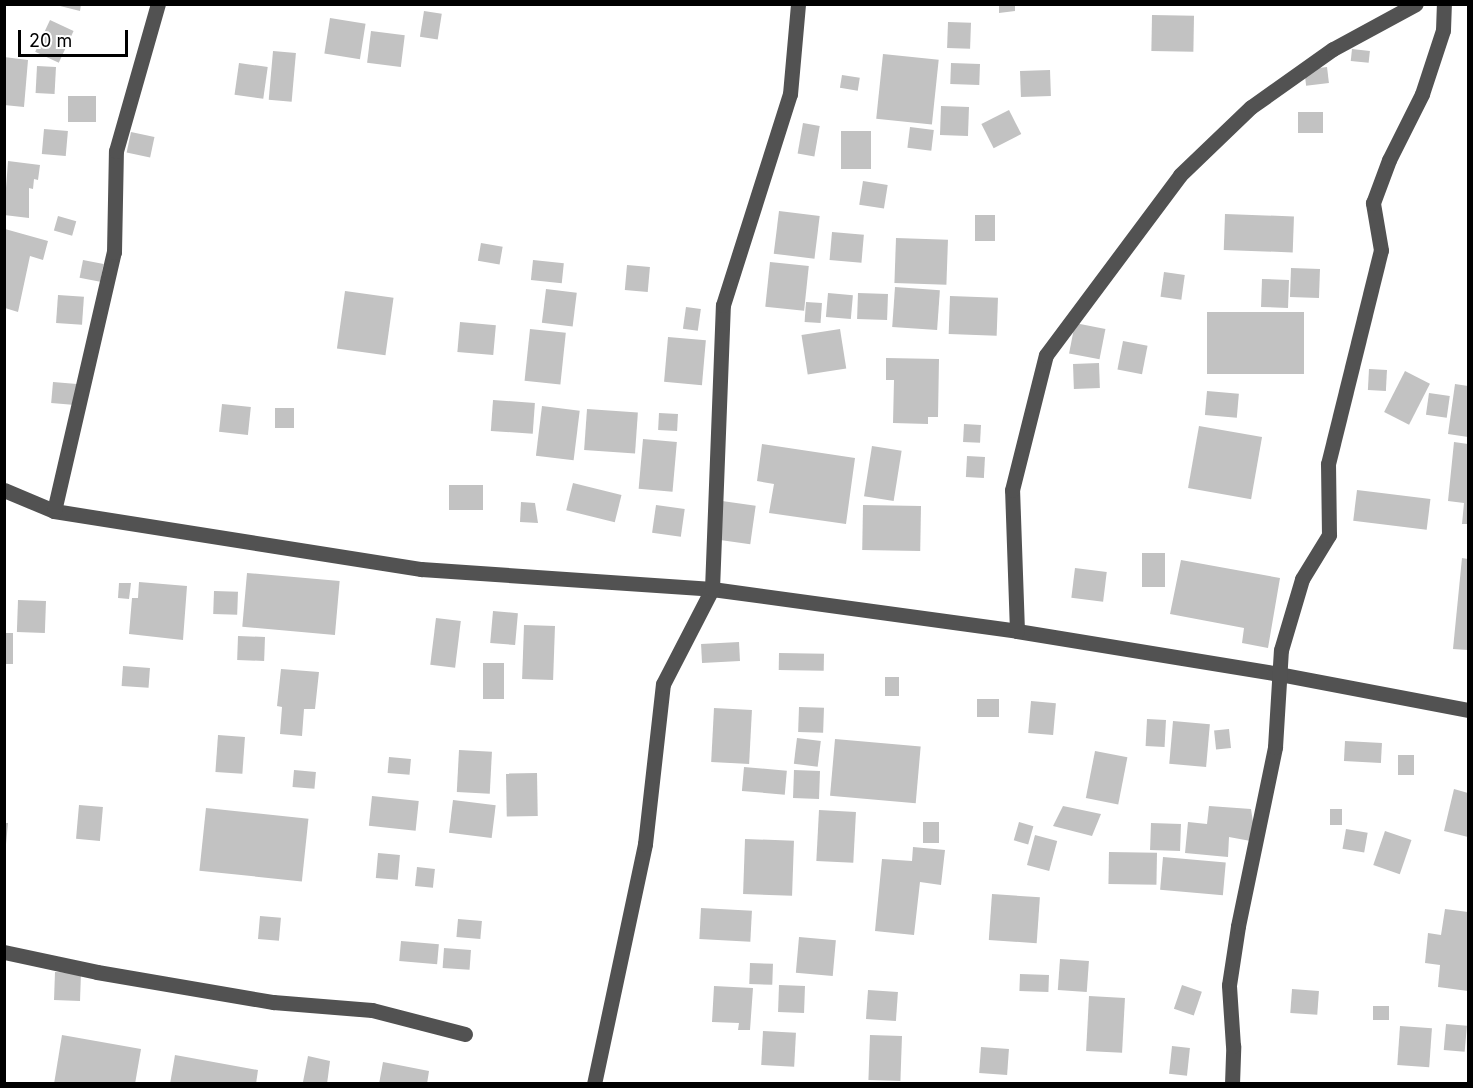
<!DOCTYPE html>
<style>
body{margin:0}
#map{position:relative;width:1473px;height:1088px;overflow:hidden;background:#fff;font-family:Inter,sans-serif}
div>[style]{position:absolute}
[style*='--x']{left:calc(var(--x)*1px);top:calc(var(--y)*1px);width:calc(var(--w)*1px);rotate:calc(var(--a)*1deg)}
.building>*{inset:0;background:#c2c2c2;transform-origin:0 0}
.minor>*{height:15px;margin:-7.5px;padding:0 7.5px;transform-origin:7.5px;border-radius:7.5px;background:#525252}
span{translate:-50% -50%;white-space:nowrap;text-align:center;line-height:1.15;-webkit-text-stroke:5px #fff;paint-order:stroke}
.frame{position:absolute;inset:0;border:6px solid #000;pointer-events:none}
.scale{position:absolute;left:18px;top:30px;width:110px;height:27px;box-sizing:border-box;border:3px solid #000;border-top:0;padding-left:8px;font-size:18px;line-height:21px;white-space:nowrap;color:#000;-webkit-text-stroke:4px #fff;paint-order:stroke}
</style>
<div id="map">
<div class="building">
<div style="clip-path:polygon(52px 4px,81px 4px,80px 11px)"></div>
<div style="clip-path:polygon(999px 4px,1015px 4px,1015px 11px,999px 13px)"></div>
<div style="left:424px;top:11px;width:18px;height:26px;rotate:9deg"></div>
<div style="left:1152px;top:15px;width:42px;height:36px;rotate:1deg"></div>
<div style="left:330px;top:18px;width:36px;height:36px;rotate:9deg"></div>
<div style="left:50px;top:20px;width:26px;height:35px;rotate:25deg"></div>
<div style="left:948px;top:22px;width:23px;height:26px;rotate:2deg"></div>
<div style="left:371px;top:31px;width:34px;height:32px;rotate:7deg"></div>
<div style="left:1352px;top:49px;width:18px;height:12px;rotate:6deg"></div>
<div style="left:273px;top:51px;width:23px;height:49px;rotate:5deg"></div>
<div style="left:883px;top:54px;width:56px;height:65px;rotate:6deg"></div>
<div style="clip-path:polygon(4px 57px,28px 60px,24px 107px,4px 105px)"></div>
<div style="left:239px;top:63px;width:29px;height:32px;rotate:8deg"></div>
<div style="left:951px;top:63px;width:29px;height:21px;rotate:2deg"></div>
<div style="left:37px;top:66px;width:19px;height:27px;rotate:3deg"></div>
<div style="left:1327px;top:67px;width:16px;height:23px;rotate:83deg"></div>
<div style="left:1050px;top:70px;width:26px;height:30px;rotate:88deg"></div>
<div style="left:842px;top:75px;width:18px;height:13px;rotate:9deg"></div>
<div style="left:68px;top:96px;width:28px;height:26px"></div>
<div style="left:941px;top:106px;width:28px;height:29px;rotate:2deg"></div>
<div style="left:1009px;top:110px;width:27px;height:31px;rotate:63deg"></div>
<div style="left:1323px;top:112px;width:21px;height:25px;rotate:90deg"></div>
<div style="left:803px;top:123px;width:17px;height:31px;rotate:10deg"></div>
<div style="left:910px;top:127px;width:24px;height:21px;rotate:7deg"></div>
<div style="left:44px;top:129px;width:24px;height:25px;rotate:5deg"></div>
<div style="left:871px;top:131px;width:38px;height:30px;rotate:90deg"></div>
<div style="left:131px;top:132px;width:24px;height:21px;rotate:12deg"></div>
<div style="clip-path:polygon(8px 161px,40px 165px,38px 180px,34px 179px,33px 189px,29px 188px,29px 218px,4px 215px)"></div>
<div style="left:863px;top:181px;width:25px;height:24px;rotate:9deg"></div>
<div style="left:779px;top:211px;width:41px;height:43px;rotate:7deg"></div>
<div style="left:1225px;top:214px;width:69px;height:36px;rotate:2deg"></div>
<div style="left:975px;top:215px;width:20px;height:26px"></div>
<div style="left:58px;top:216px;width:19px;height:15px;rotate:16deg"></div>
<div style="clip-path:polygon(5px 229px,48px 241px,43px 260px,30px 256px,18px 312px,5px 308px)"></div>
<div style="left:832px;top:232px;width:32px;height:28px;rotate:5deg"></div>
<div style="left:896px;top:238px;width:52px;height:45px;rotate:2deg"></div>
<div style="left:481px;top:243px;width:22px;height:18px;rotate:10deg"></div>
<div style="left:83px;top:260px;width:21px;height:18px;rotate:11deg"></div>
<div style="left:533px;top:260px;width:31px;height:20px;rotate:6deg"></div>
<div style="left:770px;top:262px;width:39px;height:45px;rotate:6deg"></div>
<div style="left:627px;top:265px;width:23px;height:25px;rotate:5deg"></div>
<div style="left:1291px;top:268px;width:29px;height:29px;rotate:2deg"></div>
<div style="left:1164px;top:272px;width:21px;height:25px;rotate:8deg"></div>
<div style="left:1262px;top:279px;width:27px;height:28px;rotate:2deg"></div>
<div style="left:895px;top:287px;width:45px;height:40px;rotate:4deg"></div>
<div style="left:546px;top:289px;width:31px;height:34px;rotate:7deg"></div>
<div style="left:345px;top:291px;width:49px;height:58px;rotate:8deg"></div>
<div style="left:828px;top:293px;width:25px;height:24px;rotate:5deg"></div>
<div style="left:858px;top:293px;width:30px;height:26px;rotate:2deg"></div>
<div style="left:58px;top:295px;width:26px;height:28px;rotate:4deg"></div>
<div style="left:950px;top:296px;width:48px;height:38px;rotate:2deg"></div>
<div style="left:806px;top:302px;width:16px;height:20px;rotate:4deg"></div>
<div style="left:686px;top:307px;width:15px;height:22px;rotate:8deg"></div>
<div style="left:1304px;top:312px;width:62px;height:97px;rotate:90deg"></div>
<div style="left:460px;top:322px;width:36px;height:30px;rotate:5deg"></div>
<div style="left:1075px;top:323px;width:31px;height:31px;rotate:11deg"></div>
<div style="left:530px;top:329px;width:36px;height:52px;rotate:6deg"></div>
<div style="left:840px;top:329px;width:40px;height:39px;rotate:81deg"></div>
<div style="left:668px;top:337px;width:38px;height:45px;rotate:5deg"></div>
<div style="left:1123px;top:341px;width:25px;height:29px;rotate:11deg"></div>
<div style="clip-path:polygon(886px 358px,939px 359px,938px 417px,928px 417px,928px 424px,893px 423px,894px 380px,886px 380px)"></div>
<div style="left:1099px;top:363px;width:25px;height:26px;rotate:88deg"></div>
<div style="left:1369px;top:369px;width:18px;height:21px;rotate:3deg"></div>
<div style="left:1405px;top:371px;width:28px;height:46px;rotate:27deg"></div>
<div style="left:53px;top:382px;width:24px;height:21px;rotate:5deg"></div>
<div style="clip-path:polygon(1455px 384px,1468px 386px,1468px 437px,1448px 434px)"></div>
<div style="left:1207px;top:391px;width:32px;height:24px;rotate:5deg"></div>
<div style="left:1429px;top:393px;width:21px;height:22px;rotate:8deg"></div>
<div style="left:493px;top:400px;width:42px;height:31px;rotate:4deg"></div>
<div style="left:222px;top:404px;width:29px;height:28px;rotate:6deg"></div>
<div style="left:542px;top:406px;width:38px;height:50px;rotate:7deg"></div>
<div style="left:275px;top:408px;width:19px;height:20px"></div>
<div style="left:587px;top:409px;width:51px;height:41px;rotate:4deg"></div>
<div style="left:659px;top:413px;width:19px;height:17px;rotate:3deg"></div>
<div style="left:964px;top:424px;width:17px;height:18px;rotate:3deg"></div>
<div style="left:1199px;top:426px;width:64px;height:63px;rotate:10deg"></div>
<div style="left:643px;top:439px;width:34px;height:50px;rotate:5deg"></div>
<div style="clip-path:polygon(1454px 442px,1468px 444px,1468px 524px,1462px 524px,1464px 503px,1448px 501px)"></div>
<div style="clip-path:polygon(762px 444px,855px 458px,846px 524px,769px 513px,774px 484px,757px 481px)"></div>
<div style="left:872px;top:446px;width:30px;height:51px;rotate:9deg"></div>
<div style="left:967px;top:456px;width:18px;height:21px;rotate:3deg"></div>
<div style="left:573px;top:483px;width:50px;height:28px;rotate:14deg"></div>
<div style="left:449px;top:485px;width:34px;height:25px"></div>
<div style="left:1357px;top:490px;width:74px;height:31px;rotate:7deg"></div>
<div style="left:722px;top:501px;width:34px;height:39px;rotate:8deg"></div>
<div style="clip-path:polygon(521px 502px,535px 503px,538px 523px,520px 522px)"></div>
<div style="left:656px;top:505px;width:29px;height:28px;rotate:8deg"></div>
<div style="left:863px;top:505px;width:58px;height:45px;rotate:1deg"></div>
<div style="left:1142px;top:553px;width:23px;height:34px"></div>
<div style="clip-path:polygon(1462px 558px,1468px 559px,1468px 650px,1453px 649px)"></div>
<div style="clip-path:polygon(1181px 560px,1280px 578px,1268px 648px,1242px 643px,1244px 628px,1170px 614px)"></div>
<div style="left:1075px;top:568px;width:32px;height:30px;rotate:7deg"></div>
<div style="left:247px;top:573px;width:93px;height:54px;rotate:5deg"></div>
<div style="clip-path:polygon(139px 582px,187px 586px,183px 640px,129px 634px,132px 598px,138px 598px)"></div>
<div style="clip-path:polygon(119px 583px,131px 583px,129px 599px,118px 598px)"></div>
<div style="left:214px;top:591px;width:24px;height:23px;rotate:2deg"></div>
<div style="left:18px;top:600px;width:28px;height:32px;rotate:2deg"></div>
<div style="left:493px;top:611px;width:25px;height:32px;rotate:5deg"></div>
<div style="left:436px;top:618px;width:25px;height:47px;rotate:7deg"></div>
<div style="left:524px;top:625px;width:31px;height:54px;rotate:2deg"></div>
<div style="left:4px;top:633px;width:9px;height:31px"></div>
<div style="left:238px;top:636px;width:27px;height:24px;rotate:2deg"></div>
<div style="left:739px;top:642px;width:19px;height:38px;rotate:87deg"></div>
<div style="left:779px;top:653px;width:45px;height:17px;rotate:1deg"></div>
<div style="left:483px;top:663px;width:21px;height:36px"></div>
<div style="left:123px;top:666px;width:27px;height:20px;rotate:4deg"></div>
<div style="clip-path:polygon(281px 669px,319px 672px,315px 709px,304px 709px,302px 736px,280px 734px,282px 707px,277px 706px)"></div>
<div style="left:885px;top:677px;width:14px;height:19px"></div>
<div style="left:977px;top:699px;width:22px;height:18px"></div>
<div style="left:1031px;top:701px;width:25px;height:32px;rotate:5deg"></div>
<div style="left:799px;top:707px;width:25px;height:25px;rotate:2deg"></div>
<div style="left:714px;top:708px;width:38px;height:54px;rotate:3deg"></div>
<div style="left:1147px;top:719px;width:19px;height:27px;rotate:3deg"></div>
<div style="left:1173px;top:721px;width:37px;height:43px;rotate:5deg"></div>
<div style="left:1229px;top:729px;width:19px;height:15px;rotate:84deg"></div>
<div style="left:218px;top:735px;width:27px;height:37px;rotate:4deg"></div>
<div style="left:797px;top:738px;width:24px;height:26px;rotate:7deg"></div>
<div style="left:835px;top:739px;width:86px;height:57px;rotate:5deg"></div>
<div style="left:1345px;top:741px;width:37px;height:20px;rotate:3deg"></div>
<div style="left:459px;top:750px;width:33px;height:42px;rotate:3deg"></div>
<div style="left:1095px;top:751px;width:33px;height:48px;rotate:11deg"></div>
<div style="left:1398px;top:755px;width:16px;height:20px"></div>
<div style="left:389px;top:757px;width:22px;height:16px;rotate:5deg"></div>
<div style="left:744px;top:767px;width:43px;height:24px;rotate:5deg"></div>
<div style="left:294px;top:770px;width:22px;height:17px;rotate:5deg"></div>
<div style="left:794px;top:770px;width:26px;height:28px;rotate:2deg"></div>
<div style="left:537px;top:773px;width:43px;height:31px;rotate:89deg"></div>
<div style="clip-path:polygon(1454px 789px,1468px 793px,1468px 837px,1444px 831px)"></div>
<div style="left:372px;top:796px;width:47px;height:30px;rotate:6deg"></div>
<div style="left:453px;top:800px;width:43px;height:33px;rotate:7deg"></div>
<div style="left:79px;top:805px;width:24px;height:34px;rotate:5deg"></div>
<div style="clip-path:polygon(1063px 806px,1101px 814px,1092px 836px,1053px 826px)"></div>
<div style="clip-path:polygon(1209px 806px,1251px 809px,1256px 842px,1229px 837px,1228px 857px,1185px 853px,1188px 822px,1207px 824px)"></div>
<div style="left:206px;top:808px;width:103px;height:63px;rotate:6deg"></div>
<div style="left:1330px;top:809px;width:12px;height:16px"></div>
<div style="left:819px;top:810px;width:37px;height:51px;rotate:3deg"></div>
<div style="left:923px;top:822px;width:16px;height:21px"></div>
<div style="left:1019px;top:822px;width:15px;height:19px;rotate:16deg"></div>
<div style="clip-path:polygon(4px 823px,8px 823px,6px 844px,4px 844px)"></div>
<div style="left:1151px;top:823px;width:30px;height:27px;rotate:2deg"></div>
<div style="left:1346px;top:829px;width:22px;height:20px;rotate:10deg"></div>
<div style="left:1385px;top:831px;width:28px;height:36px;rotate:19deg"></div>
<div style="left:1035px;top:835px;width:23px;height:31px;rotate:15deg"></div>
<div style="left:745px;top:839px;width:49px;height:55px;rotate:2deg"></div>
<div style="clip-path:polygon(913px 847px,945px 850px,941px 885px,920px 882px,914px 935px,875px 931px,882px 859px,912px 861px)"></div>
<div style="left:1109px;top:852px;width:48px;height:32px;rotate:1deg"></div>
<div style="left:378px;top:853px;width:22px;height:25px;rotate:5deg"></div>
<div style="left:1163px;top:857px;width:63px;height:33px;rotate:5deg"></div>
<div style="left:417px;top:867px;width:18px;height:19px;rotate:6deg"></div>
<div style="left:992px;top:894px;width:48px;height:46px;rotate:4deg"></div>
<div style="left:701px;top:908px;width:51px;height:31px;rotate:3deg"></div>
<div style="clip-path:polygon(1445px 909px,1468px 912px,1468px 991px,1438px 987px,1440px 965px,1425px 963px,1428px 933px,1441px 935px)"></div>
<div style="left:260px;top:916px;width:21px;height:23px;rotate:5deg"></div>
<div style="left:458px;top:919px;width:24px;height:18px;rotate:5deg"></div>
<div style="left:799px;top:937px;width:37px;height:36px;rotate:5deg"></div>
<div style="left:401px;top:941px;width:38px;height:20px;rotate:5deg"></div>
<div style="left:444px;top:948px;width:27px;height:20px;rotate:4deg"></div>
<div style="left:1060px;top:959px;width:29px;height:31px;rotate:4deg"></div>
<div style="left:750px;top:963px;width:23px;height:21px;rotate:2deg"></div>
<div style="left:55px;top:972px;width:26px;height:28px;rotate:2deg"></div>
<div style="left:1020px;top:974px;width:29px;height:17px;rotate:2deg"></div>
<div style="left:779px;top:985px;width:26px;height:27px;rotate:2deg"></div>
<div style="left:1182px;top:985px;width:21px;height:25px;rotate:19deg"></div>
<div style="clip-path:polygon(714px 986px,753px 988px,750px 1030px,738px 1030px,739px 1023px,712px 1022px)"></div>
<div style="left:1292px;top:989px;width:27px;height:24px;rotate:4deg"></div>
<div style="left:868px;top:990px;width:30px;height:29px;rotate:4deg"></div>
<div style="left:1089px;top:996px;width:36px;height:55px;rotate:3deg"></div>
<div style="left:1373px;top:1006px;width:16px;height:14px"></div>
<div style="left:1446px;top:1024px;width:21px;height:26px;rotate:5deg"></div>
<div style="left:1400px;top:1026px;width:32px;height:39px;rotate:4deg"></div>
<div style="left:763px;top:1031px;width:33px;height:34px;rotate:3deg"></div>
<div style="clip-path:polygon(62px 1035px,141px 1049px,135px 1084px,54px 1084px)"></div>
<div style="left:870px;top:1035px;width:32px;height:45px;rotate:2deg"></div>
<div style="left:1172px;top:1046px;width:18px;height:28px;rotate:6deg"></div>
<div style="left:981px;top:1047px;width:28px;height:26px;rotate:4deg"></div>
<div style="clip-path:polygon(175px 1055px,258px 1070px,256px 1084px,170px 1084px)"></div>
<div style="clip-path:polygon(308px 1056px,330px 1061px,327px 1084px,303px 1082px)"></div>
<div style="clip-path:polygon(383px 1062px,429px 1071px,427px 1084px,379px 1084px)"></div>
</div>
<div class="minor">
<div style="--x:4;--y:490;--w:54;--a:22.8"></div>
<div style="--x:54;--y:511;--w:372;--a:9"></div>
<div style="--x:421;--y:569;--w:292;--a:3.9"></div>
<div style="--x:712;--y:589;--w:308;--a:7.8"></div>
<div style="--x:1017;--y:631;--w:266;--a:9.3"></div>
<div style="--x:1279;--y:674;--w:192;--a:10.8"></div>
<div style="--x:54;--y:511;--w:266;--a:-77"></div>
<div style="--x:114;--y:252;--w:101;--a:-88.9"></div>
<div style="--x:116;--y:151;--w:153;--a:-74.1"></div>
<div style="--x:1017;--y:631;--w:141;--a:-92"></div>
<div style="--x:1012;--y:490;--w:139;--a:-75.9"></div>
<div style="--x:1046;--y:355;--w:224;--a:-53.3"></div>
<div style="--x:1180;--y:175;--w:98;--a:-43.8"></div>
<div style="--x:1251;--y:107;--w:100;--a:-35.3"></div>
<div style="--x:1333;--y:49;--w:94;--a:-28.5"></div>
<div style="--x:4;--y:952;--w:95;--a:12.1"></div>
<div style="--x:97;--y:972;--w:179;--a:9.7"></div>
<div style="--x:273;--y:1002;--w:99;--a:4.6"></div>
<div style="--x:372;--y:1010;--w:96;--a:14.5"></div>
<div style="--x:594;--y:1084;--w:245;--a:-78"></div>
<div style="--x:645;--y:844;--w:161;--a:-83.6"></div>
<div style="--x:663;--y:684;--w:107;--a:-62.7"></div>
<div style="--x:712;--y:589;--w:284;--a:-87.8"></div>
<div style="--x:723;--y:305;--w:221;--a:-72.4"></div>
<div style="--x:790;--y:94;--w:90;--a:-84.9"></div>
<div style="--x:1232;--y:1084;--w:38;--a:-88"></div>
<div style="--x:1233;--y:1046;--w:61;--a:-93.8"></div>
<div style="--x:1229;--y:985;--w:60;--a:-81.3"></div>
<div style="--x:1238;--y:926;--w:183;--a:-78.3"></div>
<div style="--x:1275;--y:747;--w:97;--a:-86.5"></div>
<div style="--x:1281;--y:650;--w:74;--a:-73.5"></div>
<div style="--x:1302;--y:579;--w:52;--a:-58.5"></div>
<div style="--x:1329;--y:535;--w:71;--a:-90.8"></div>
<div style="--x:1328;--y:464;--w:220;--a:-76.1"></div>
<div style="--x:1381;--y:250;--w:48;--a:-99.7"></div>
<div style="--x:1373;--y:203;--w:46;--a:-69.6"></div>
<div style="--x:1389;--y:160;--w:74;--a:-63.4"></div>
<div style="--x:1422;--y:94;--w:67;--a:-71.8"></div>
<div style="--x:1443;--y:30;--w:26;--a:-88"></div>
</div>
<div class="frame"></div>
<div class="scale">20 m</div>
</div>
